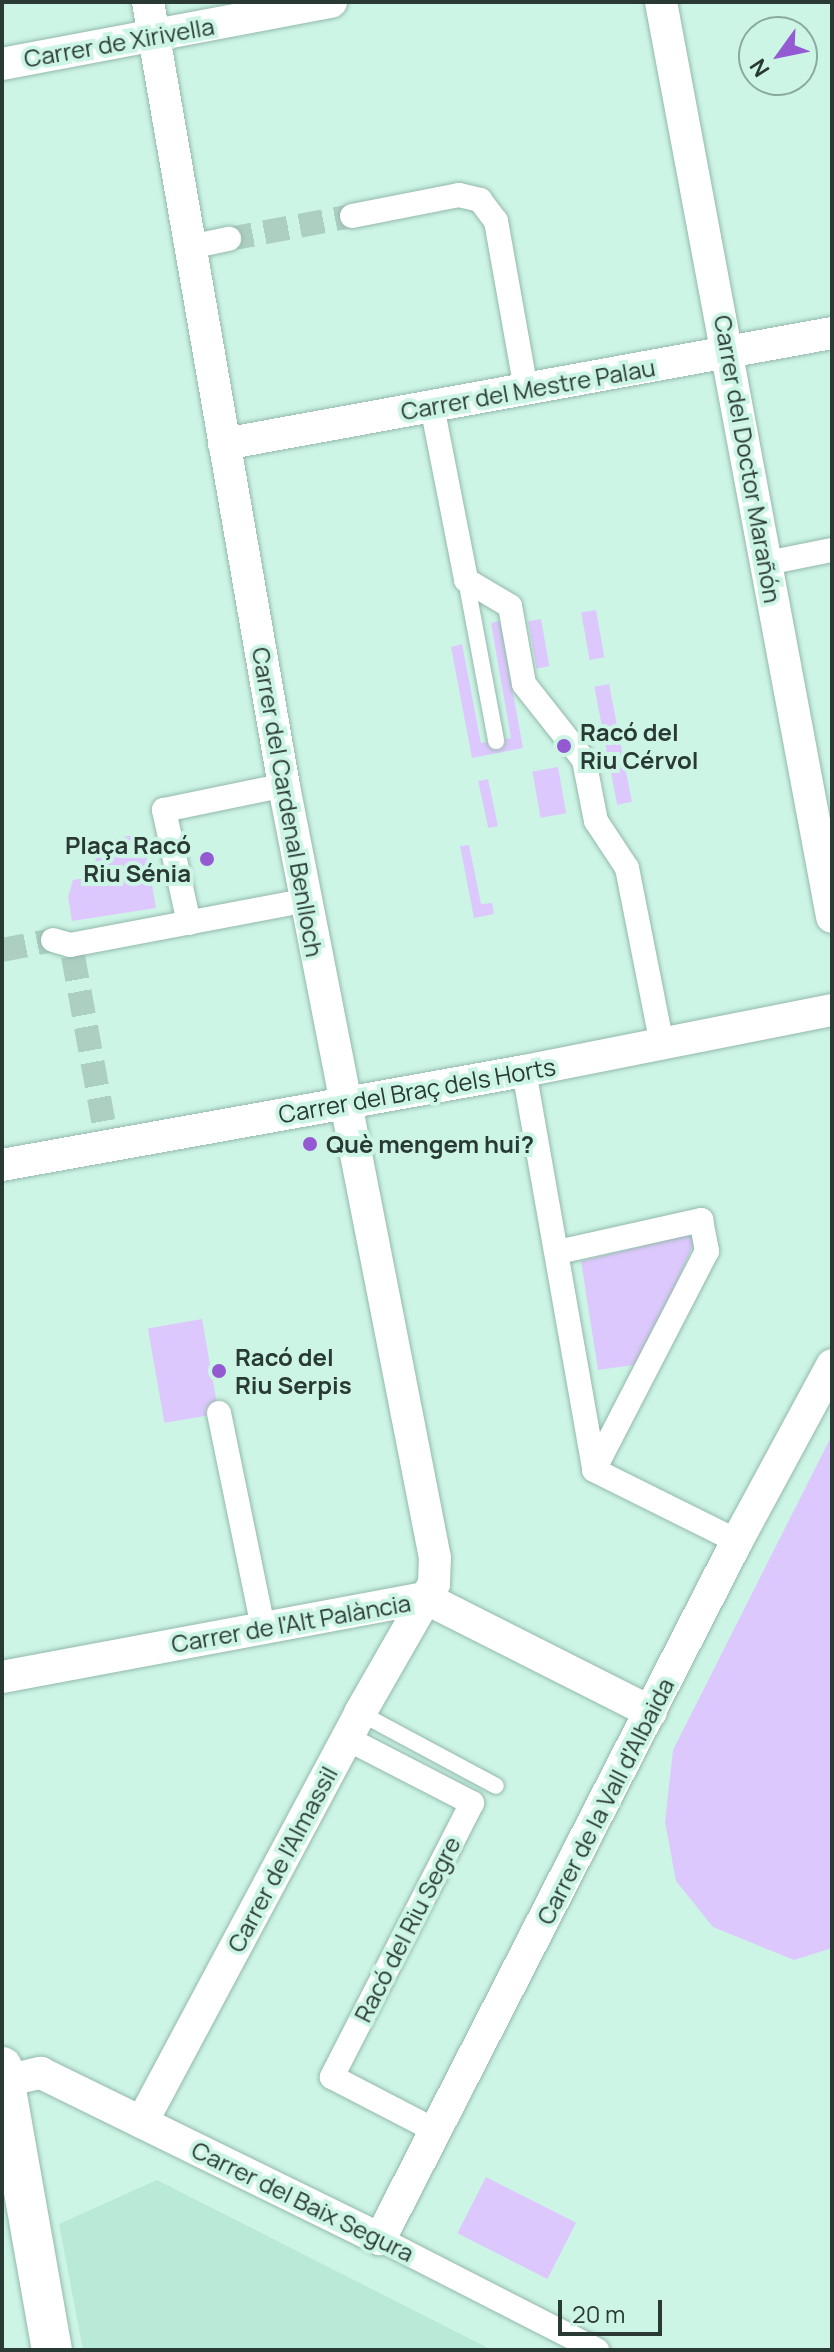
<!DOCTYPE html>
<meta charset="utf-8">
<style>
body{margin:0}
#map{position:relative;width:834px;height:2352px;overflow:hidden;background:#cdf5e6;font-family:Manrope,sans-serif}
div>[style]{position:absolute}
[style*='--x']{left:calc(var(--x)*1px);top:calc(var(--y)*1px);width:calc(var(--w)*1px);rotate:calc(var(--a)*1deg)}
.built>*{inset:0;background:#b9e9d7}
.green>*{inset:0;background:#ddc8fd;transform-origin:0 0}
.pedestrian-tunnel>*{height:24px;margin-top:-12px;transform-origin:0;background:repeating-linear-gradient(90deg,#accfc2 0 24px,transparent 0 36px)}
.roads{filter:drop-shadow(0 0 2px #93b9ab) drop-shadow(0 0 2px #93b9ab)}
.service>*{height:16px;margin:-8px;padding:0 8px;transform-origin:8px;border-radius:8px;background:#fff}
.pedestrian>*{height:24px;margin:-12px;padding:0 12px;transform-origin:12px;border-radius:12px;background:#fff}
.minor>*{height:32px;margin:-16px;padding:0 16px;transform-origin:16px;border-radius:16px;background:#fff}
.tertiary>*{height:40px;margin:-20px;padding:0 20px;transform-origin:20px;border-radius:20px;background:#fff}
.dots>*{width:22px;height:22px;translate:-50% -50%;box-sizing:border-box;border:4px solid #cdf5e6;border-radius:50%}
span{translate:-50% -50%;white-space:nowrap;text-align:center;line-height:1.15;-webkit-text-stroke:8px #cdf5e6;paint-order:stroke}
.street-label{font-size:24px;color:#293933}
.poi-label{font-size:24px;color:#293933;font-weight:700}
.left{translate:0 -50%;text-align:left}
.right{translate:-100% -50%;text-align:right}
.frame{position:absolute;inset:0;border:4px solid #293933;pointer-events:none}
.north{position:absolute;left:738px;top:16px;width:80px;height:80px;box-sizing:border-box;background:#cdf5e6;border:2px solid #8baa9e;border-radius:50%;rotate:237deg;font-size:22px;font-weight:700;line-height:32px;text-align:center;color:#293933}
.north::after{content:'';display:block;margin:auto;width:28px;height:36px;background:#935ad2;clip-path:polygon(50% 0,100% 100%,50% 72%,0 100%)}
.scale{position:absolute;left:558px;top:2300px;width:104px;height:36px;box-sizing:border-box;border:4px solid #293933;border-top:0;padding-left:10px;font-size:24px;line-height:28px;white-space:nowrap;color:#293933;-webkit-text-stroke:6px #cdf5e6;paint-order:stroke}
</style>
<div id="map">
<div class="built">
<div style="clip-path:polygon(157px 2180px,492px 2350px,83px 2350px,59px 2224px)"></div>
</div>
<div class="green">
<div style="left:596px;top:610px;width:48px;height:15px;rotate:80deg"></div>
<div style="left:541px;top:619px;width:48px;height:13px;rotate:80deg"></div>
<div style="clip-path:polygon(500px 621px,523px 748px,472px 758px,451px 647px,462px 644px,481px 743px,511px 738px,491px 623px)"></div>
<div style="left:609px;top:684px;width:120px;height:15px;rotate:79deg"></div>
<div style="left:558px;top:767px;width:47px;height:26px;rotate:80deg"></div>
<div style="left:488px;top:779px;width:48px;height:10px;rotate:78deg"></div>
<div style="clip-path:polygon(143px 833px,156px 908px,72px 921px,68px 897px,73px 880px,98px 876px,93px 843px)"></div>
<div style="clip-path:polygon(469px 845px,481px 904px,492px 903px,494px 914px,474px 918px,460px 846px)"></div>
<div style="clip-path:polygon(699px 1232px,641px 1364px,598px 1370px,581px 1261px)"></div>
<div style="left:202px;top:1319px;width:96px;height:55px;rotate:80deg"></div>
<div style="clip-path:polygon(832px 1435px,832px 1948px,794px 1960px,713px 1927px,676px 1881px,665px 1822px,673px 1750px)"></div>
<div style="left:486px;top:2177px;width:101px;height:63px;rotate:27deg"></div>
</div>
<div class="pedestrian-tunnel">
<div style="--x:229;--y:239;--w:125;--a:-10.6"></div>
<div style="--x:2;--y:950;--w:52;--a:-11.1"></div>
<div style="--x:73;--y:956;--w:193;--a:79.6"></div>
</div>
<div class="roads">
<div class="service">
<div style="--x:466;--y:580;--w:164;--a:79.4"></div>
<div style="--x:360;--y:1713;--w:154;--a:28.2"></div>
</div>
<div class="pedestrian">
<div style="--x:352;--y:216;--w:109;--a:-11.1"></div>
<div style="--x:459;--y:195;--w:22;--a:13"></div>
<div style="--x:480;--y:200;--w:26;--a:53"></div>
<div style="--x:496;--y:221;--w:171;--a:79.9"></div>
<div style="--x:190;--y:247;--w:40;--a:-12"></div>
<div style="--x:432;--y:406;--w:177;--a:78.9"></div>
<div style="--x:466;--y:580;--w:51;--a:30.6"></div>
<div style="--x:510;--y:606;--w:79;--a:79.8"></div>
<div style="--x:524;--y:684;--w:97;--a:51.7"></div>
<div style="--x:584;--y:760;--w:62;--a:78.9"></div>
<div style="--x:596;--y:821;--w:56;--a:56.6"></div>
<div style="--x:627;--y:868;--w:179;--a:78.8"></div>
<div style="--x:767;--y:563;--w:66;--a:-11.3"></div>
<div style="--x:189;--y:923;--w:116;--a:-102.5"></div>
<div style="--x:164;--y:810;--w:104;--a:-11.6"></div>
<div style="--x:53;--y:940;--w:18;--a:16"></div>
<div style="--x:70;--y:945;--w:222;--a:-10.7"></div>
<div style="--x:524;--y:1071;--w:405;--a:80"></div>
<div style="--x:558;--y:1252;--w:147;--a:-12.6"></div>
<div style="--x:701;--y:1220;--w:32;--a:79"></div>
<div style="--x:707;--y:1251;--w:246;--a:117.3"></div>
<div style="--x:219;--y:1413;--w:219;--a:78.4"></div>
<div style="--x:594;--y:1470;--w:160;--a:26.4"></div>
<div style="--x:346;--y:1738;--w:142;--a:27.3"></div>
<div style="--x:472;--y:1803;--w:308;--a:117.1"></div>
<div style="--x:332;--y:2077;--w:117;--a:27.4"></div>
<div style="--x:380;--y:2239;--w:244;--a:27.1"></div>
</div>
<div class="minor">
<div style="--x:661;--y:2;--w:931;--a:79.41"></div>
<div style="--x:2;--y:64;--w:335;--a:-10.7"></div>
<div style="--x:224;--y:444;--w:618;--a:-10.35"></div>
<div style="--x:2;--y:1165;--w:530;--a:-10.21"></div>
<div style="--x:524;--y:1071;--w:314;--a:-11.2"></div>
<div style="--x:2;--y:1677;--w:430;--a:-10.6"></div>
<div style="--x:425;--y:1598;--w:253;--a:26.8"></div>
<div style="--x:5;--y:2081;--w:37;--a:-13"></div>
<div style="--x:41;--y:2073;--w:377;--a:26.1"></div>
<div style="--x:380;--y:2239;--w:784;--a:-62.91"></div>
<div style="--x:737;--y:1541;--w:200;--a:-61.6"></div>
<div style="--x:142;--y:2122;--w:463;--a:-61.9"></div>
<div style="--x:360;--y:1713;--w:149;--a:-60.2"></div>
<div style="--x:434;--y:1584;--w:26;--a:-88"></div>
<div style="--x:435;--y:1558;--w:787;--a:-101.07"></div>
<div style="--x:284;--y:786;--w:796;--a:-99.84"></div>
</div>
<div class="tertiary">
<div style="--x:2;--y:2067;--w:287;--a:80"></div>
</div>
</div>
<div class="dots">
<div style="left:564px;top:746px;background:#935ad2"></div>
<div style="left:207px;top:859px;background:#935ad2"></div>
<div style="left:310px;top:1144px;background:#935ad2"></div>
<div style="left:219px;top:1371px;background:#935ad2"></div>
</div>
<div class="street-label">
<span style="left:119px;top:42px;rotate:-10deg">Carrer de Xirivella</span>
<span style="left:528px;top:389px;rotate:-10deg">Carrer del Mestre Palau</span>
<span style="left:748px;top:459px;rotate:80deg">Carrer del Doctor Marañón</span>
<span style="left:288px;top:802px;rotate:80deg">Carrer del Cardenal Benlloch</span>
<span style="left:417px;top:1090px;rotate:-10deg">Carrer del Braç dels Horts</span>
<span style="left:291px;top:1623px;rotate:-10deg">Carrer de l'Alt Palància</span>
<span style="left:605px;top:1801px;rotate:-63deg">Carrer de la Vall d'Albaida</span>
<span style="left:282px;top:1859px;rotate:-62deg">Carrer de l'Almassil</span>
<span style="left:407px;top:1929px;rotate:-63deg">Racó del Riu Segre</span>
<span style="left:303px;top:2201px;rotate:26deg">Carrer del Baix Segura</span>
</div>
<div class="poi-label">
<span class="left" style="left:580px;top:746px">Racó del<br>Riu Cérvol</span>
<span class="right" style="left:191px;top:859px">Plaça Racó<br>Riu Sénia</span>
<span class="left" style="left:326px;top:1144px">Què mengem hui?</span>
<span class="left" style="left:235px;top:1371px">Racó del<br>Riu Serpis</span>
</div>
<div class="frame"></div>
<div class="north">N</div>
<div class="scale">20 m</div>
</div>
